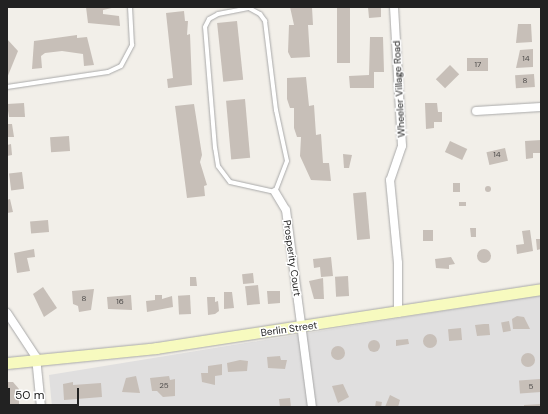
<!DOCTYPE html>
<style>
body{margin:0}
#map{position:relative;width:548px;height:414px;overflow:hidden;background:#f2efe9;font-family:"DM Sans",sans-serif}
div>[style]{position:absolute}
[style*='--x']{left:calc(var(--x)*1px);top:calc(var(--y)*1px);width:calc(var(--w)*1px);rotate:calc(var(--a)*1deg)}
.residential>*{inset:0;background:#e0dfdf}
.building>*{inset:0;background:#c7bfb8;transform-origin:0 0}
.round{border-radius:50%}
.roads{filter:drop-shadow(0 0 1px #a9a9a9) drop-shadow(0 0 1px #a9a9a9)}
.service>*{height:4px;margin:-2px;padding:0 2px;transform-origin:2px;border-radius:2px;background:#fff}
.minor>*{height:8px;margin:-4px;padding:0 4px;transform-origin:4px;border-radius:4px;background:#fff}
.secondary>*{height:11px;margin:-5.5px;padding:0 5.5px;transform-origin:5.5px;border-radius:5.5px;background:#f7fabf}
span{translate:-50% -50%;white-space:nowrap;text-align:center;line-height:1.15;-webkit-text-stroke:3px #fff;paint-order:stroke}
.number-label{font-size:8px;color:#4b4948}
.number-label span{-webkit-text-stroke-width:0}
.street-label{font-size:10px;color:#222}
.frame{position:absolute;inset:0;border:8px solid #222;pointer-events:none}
.scale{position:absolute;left:8px;top:388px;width:71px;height:18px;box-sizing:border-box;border:2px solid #222;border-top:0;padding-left:5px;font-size:12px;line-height:14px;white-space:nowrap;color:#222;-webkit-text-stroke:3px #fff;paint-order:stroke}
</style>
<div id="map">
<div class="residential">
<div style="clip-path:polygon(541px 295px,541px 407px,52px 407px,49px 375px)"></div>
</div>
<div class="building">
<div style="clip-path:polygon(86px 7px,116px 7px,103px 10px,103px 14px,119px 16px,120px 26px,88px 23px)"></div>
<div style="clip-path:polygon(290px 7px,312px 7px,313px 25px,308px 25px,310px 57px,291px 58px,288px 52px,289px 25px,294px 25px)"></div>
<div style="left:337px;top:7px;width:13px;height:56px"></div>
<div style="clip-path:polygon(368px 7px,381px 7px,381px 17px,369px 18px)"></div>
<div style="clip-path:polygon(184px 11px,185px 21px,188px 21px,187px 35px,190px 34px,192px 85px,168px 88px,167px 79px,173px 78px,166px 13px)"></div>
<div style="left:237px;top:21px;width:59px;height:20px;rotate:84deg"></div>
<div style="clip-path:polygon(518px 24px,531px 24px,532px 42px,516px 43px)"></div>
<div style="clip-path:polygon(77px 35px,77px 38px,87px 37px,94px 65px,84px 66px,83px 54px,62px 51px,45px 53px,41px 56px,42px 68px,32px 69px,34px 41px)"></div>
<div style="clip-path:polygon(370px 37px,383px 37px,384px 72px,374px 72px,374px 88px,350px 88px,349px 76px,369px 75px)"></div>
<div style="clip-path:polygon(7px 39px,18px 51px,7px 78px)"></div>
<div style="clip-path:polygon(533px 49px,533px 67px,516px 68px,520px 50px)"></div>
<div style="left:488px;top:58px;width:13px;height:21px;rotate:90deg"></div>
<div style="left:450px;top:65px;width:13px;height:20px;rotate:45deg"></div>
<div style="left:534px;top:74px;width:13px;height:19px;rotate:86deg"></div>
<div style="clip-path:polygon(306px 77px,309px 106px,314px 105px,316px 135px,321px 134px,323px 163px,329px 163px,331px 181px,311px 180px,300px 156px,301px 137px,297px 137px,294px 128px,294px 108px,290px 108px,287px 99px,287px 78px)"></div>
<div style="left:245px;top:99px;width:59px;height:19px;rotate:85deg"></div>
<div style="clip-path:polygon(24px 103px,25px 117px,9px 117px,7px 104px)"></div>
<div style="clip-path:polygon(425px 103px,437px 103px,438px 112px,442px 112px,442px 122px,434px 122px,434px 128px,426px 129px)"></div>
<div style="clip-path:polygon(194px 104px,202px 155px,200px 162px,207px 185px,204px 186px,205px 196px,187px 198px,175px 106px)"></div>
<div style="clip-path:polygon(7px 124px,12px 124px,14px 137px,7px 137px)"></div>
<div style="left:69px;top:136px;width:15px;height:19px;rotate:86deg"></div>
<div style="clip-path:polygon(541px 140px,541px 153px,533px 153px,533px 158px,526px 159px,525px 141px)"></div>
<div style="left:450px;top:141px;width:19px;height:12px;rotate:25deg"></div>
<div style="clip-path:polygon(11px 144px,12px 155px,7px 156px,7px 145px)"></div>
<div style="left:505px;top:148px;width:13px;height:19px;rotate:77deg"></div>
<div style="clip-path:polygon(343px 154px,352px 155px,349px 168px,344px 168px)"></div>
<div style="left:22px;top:172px;width:17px;height:13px;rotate:83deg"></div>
<div style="left:453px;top:183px;width:7px;height:9px"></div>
<div class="round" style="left:485px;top:186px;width:6px;height:6px"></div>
<div style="left:366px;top:192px;width:47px;height:13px;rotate:85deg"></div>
<div style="clip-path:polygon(10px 199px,13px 212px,7px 213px,7px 200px)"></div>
<div style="left:459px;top:202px;width:7px;height:4px"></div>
<div style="left:48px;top:220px;width:12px;height:18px;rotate:85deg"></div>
<div style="clip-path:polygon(470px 228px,476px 228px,476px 237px,471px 237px)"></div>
<div style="left:423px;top:230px;width:10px;height:11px"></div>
<div style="clip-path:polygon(530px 230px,533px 251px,517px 254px,516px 245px,524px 244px,522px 231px)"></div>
<div style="clip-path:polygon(536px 239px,541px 239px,541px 249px,537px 250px)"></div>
<div class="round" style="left:477px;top:249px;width:14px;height:14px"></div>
<div style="clip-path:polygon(34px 249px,35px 257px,27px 258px,30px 271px,17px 273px,14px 253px)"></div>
<div style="clip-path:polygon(331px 257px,333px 276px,321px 277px,320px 267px,314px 268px,313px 259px)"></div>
<div style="clip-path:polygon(451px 257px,455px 264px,449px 265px,449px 269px,436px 268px,435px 259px)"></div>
<div style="left:253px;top:273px;width:10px;height:11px;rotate:84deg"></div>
<div style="left:348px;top:276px;width:20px;height:13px;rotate:87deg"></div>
<div style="clip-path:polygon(190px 277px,196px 277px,197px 286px,190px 286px)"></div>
<div style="clip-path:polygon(323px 278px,324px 299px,314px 299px,309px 281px)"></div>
<div style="left:258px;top:285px;width:19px;height:13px;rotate:84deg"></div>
<div style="clip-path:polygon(43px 287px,57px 308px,44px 317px,33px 294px)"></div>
<div style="clip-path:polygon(94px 289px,91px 310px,79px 312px,78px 306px,73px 304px,72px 291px)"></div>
<div style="clip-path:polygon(267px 291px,280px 291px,280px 303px,268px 304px)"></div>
<div style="clip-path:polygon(224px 292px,232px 292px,234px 308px,224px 309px)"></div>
<div style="clip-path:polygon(131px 295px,132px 310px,108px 309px,107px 297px)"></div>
<div style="clip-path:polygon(155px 295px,162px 295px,162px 299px,172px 296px,173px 307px,147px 312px,146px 301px,155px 300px)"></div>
<div style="left:190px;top:295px;width:19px;height:12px;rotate:87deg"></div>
<div style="clip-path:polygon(207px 297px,215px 297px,215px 302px,218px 301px,219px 311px,215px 314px,208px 315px)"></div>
<div style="clip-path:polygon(517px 316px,524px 317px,530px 329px,513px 329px,512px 319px)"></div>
<div style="left:509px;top:321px;width:10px;height:8px;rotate:79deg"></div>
<div style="clip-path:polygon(484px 324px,489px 324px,490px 335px,477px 336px,475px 325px)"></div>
<div style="left:461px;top:328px;width:12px;height:13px;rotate:85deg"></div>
<div class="round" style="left:423px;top:334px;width:14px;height:14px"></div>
<div style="clip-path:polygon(408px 339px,409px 344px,396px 346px,396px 340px)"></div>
<div class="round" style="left:368px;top:340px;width:12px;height:12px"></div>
<div class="round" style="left:331px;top:346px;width:14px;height:14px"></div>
<div class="round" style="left:521px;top:353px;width:14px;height:14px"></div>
<div style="clip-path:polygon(280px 356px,281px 360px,287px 360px,285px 369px,268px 368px,267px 357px)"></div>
<div style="clip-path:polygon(240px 360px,248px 361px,247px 371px,228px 372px,227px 363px)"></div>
<div style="clip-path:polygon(222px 364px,222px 375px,215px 376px,215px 385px,202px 382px,201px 373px,208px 373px,208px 366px)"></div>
<div style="clip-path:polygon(136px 376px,140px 393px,122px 392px,126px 378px)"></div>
<div style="clip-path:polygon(169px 376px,170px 380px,175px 379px,175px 396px,163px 397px,157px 391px,152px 391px,150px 378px)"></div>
<div style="left:540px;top:379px;width:13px;height:21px;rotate:86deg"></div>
<div style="clip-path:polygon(7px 382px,13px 382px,19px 389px,19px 406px,8px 406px)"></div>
<div style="clip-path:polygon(73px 382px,73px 385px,101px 383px,102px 397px,64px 400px,63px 384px)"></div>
<div style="clip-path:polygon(343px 384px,349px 397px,338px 403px,332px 386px)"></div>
<div style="clip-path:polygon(390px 395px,400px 400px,398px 407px,385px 407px)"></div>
<div style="clip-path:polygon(290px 398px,291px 407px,280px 407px,279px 399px)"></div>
<div style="left:376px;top:401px;width:6px;height:5px;rotate:9deg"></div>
<div style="clip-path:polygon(541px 404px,541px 407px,524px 407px,524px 405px)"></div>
</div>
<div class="roads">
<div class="service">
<div style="--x:249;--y:8;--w:13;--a:29"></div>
<div style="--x:260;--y:14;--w:9;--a:54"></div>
<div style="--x:265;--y:21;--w:90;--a:83"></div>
<div style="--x:276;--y:110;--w:52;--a:77.8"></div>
<div style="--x:287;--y:161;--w:33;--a:111"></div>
<div style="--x:275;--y:192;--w:46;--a:-167.5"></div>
<div style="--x:230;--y:182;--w:20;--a:-127"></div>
<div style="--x:218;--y:166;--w:18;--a:-99"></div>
<div style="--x:215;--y:148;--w:121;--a:-94.7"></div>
<div style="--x:205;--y:27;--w:9;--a:-63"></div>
<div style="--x:209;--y:19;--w:10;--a:-29"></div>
<div style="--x:218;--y:14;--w:32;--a:-11"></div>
<div style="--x:7;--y:87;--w:102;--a:-8.4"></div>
<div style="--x:108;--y:72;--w:14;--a:-25"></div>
<div style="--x:121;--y:66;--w:24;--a:-62"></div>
<div style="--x:132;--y:45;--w:38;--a:-93"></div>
</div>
<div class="minor">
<div style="--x:394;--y:7;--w:139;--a:86.7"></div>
<div style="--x:402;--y:146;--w:36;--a:109"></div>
<div style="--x:390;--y:180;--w:83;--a:84.5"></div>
<div style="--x:398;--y:263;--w:50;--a:90"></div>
<div style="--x:476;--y:111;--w:65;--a:-3.5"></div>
<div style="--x:275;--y:192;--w:21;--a:59"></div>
<div style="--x:286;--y:210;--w:199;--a:82.5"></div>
<div style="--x:7;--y:313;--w:53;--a:56.6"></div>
<div style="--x:36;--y:357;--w:50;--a:84.3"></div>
</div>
<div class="secondary">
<div style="--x:7;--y:363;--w:150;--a:-5.7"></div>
<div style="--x:156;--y:348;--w:389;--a:-8.7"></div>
</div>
</div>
<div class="number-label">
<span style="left:526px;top:59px">14</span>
<span style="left:478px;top:65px">17</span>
<span style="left:525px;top:81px">8</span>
<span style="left:497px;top:155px">14</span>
<span style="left:84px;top:299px">8</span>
<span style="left:120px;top:302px">16</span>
<span style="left:164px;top:386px">25</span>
<span style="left:531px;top:387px">5</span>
</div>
<div class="street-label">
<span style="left:399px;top:89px;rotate:-93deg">Wheeler Village Road</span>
<span style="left:292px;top:258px;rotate:82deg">Prosperity Court</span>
<span style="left:289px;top:329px;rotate:-8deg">Berlin Street</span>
</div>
<div class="frame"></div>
<div class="scale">50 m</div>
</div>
